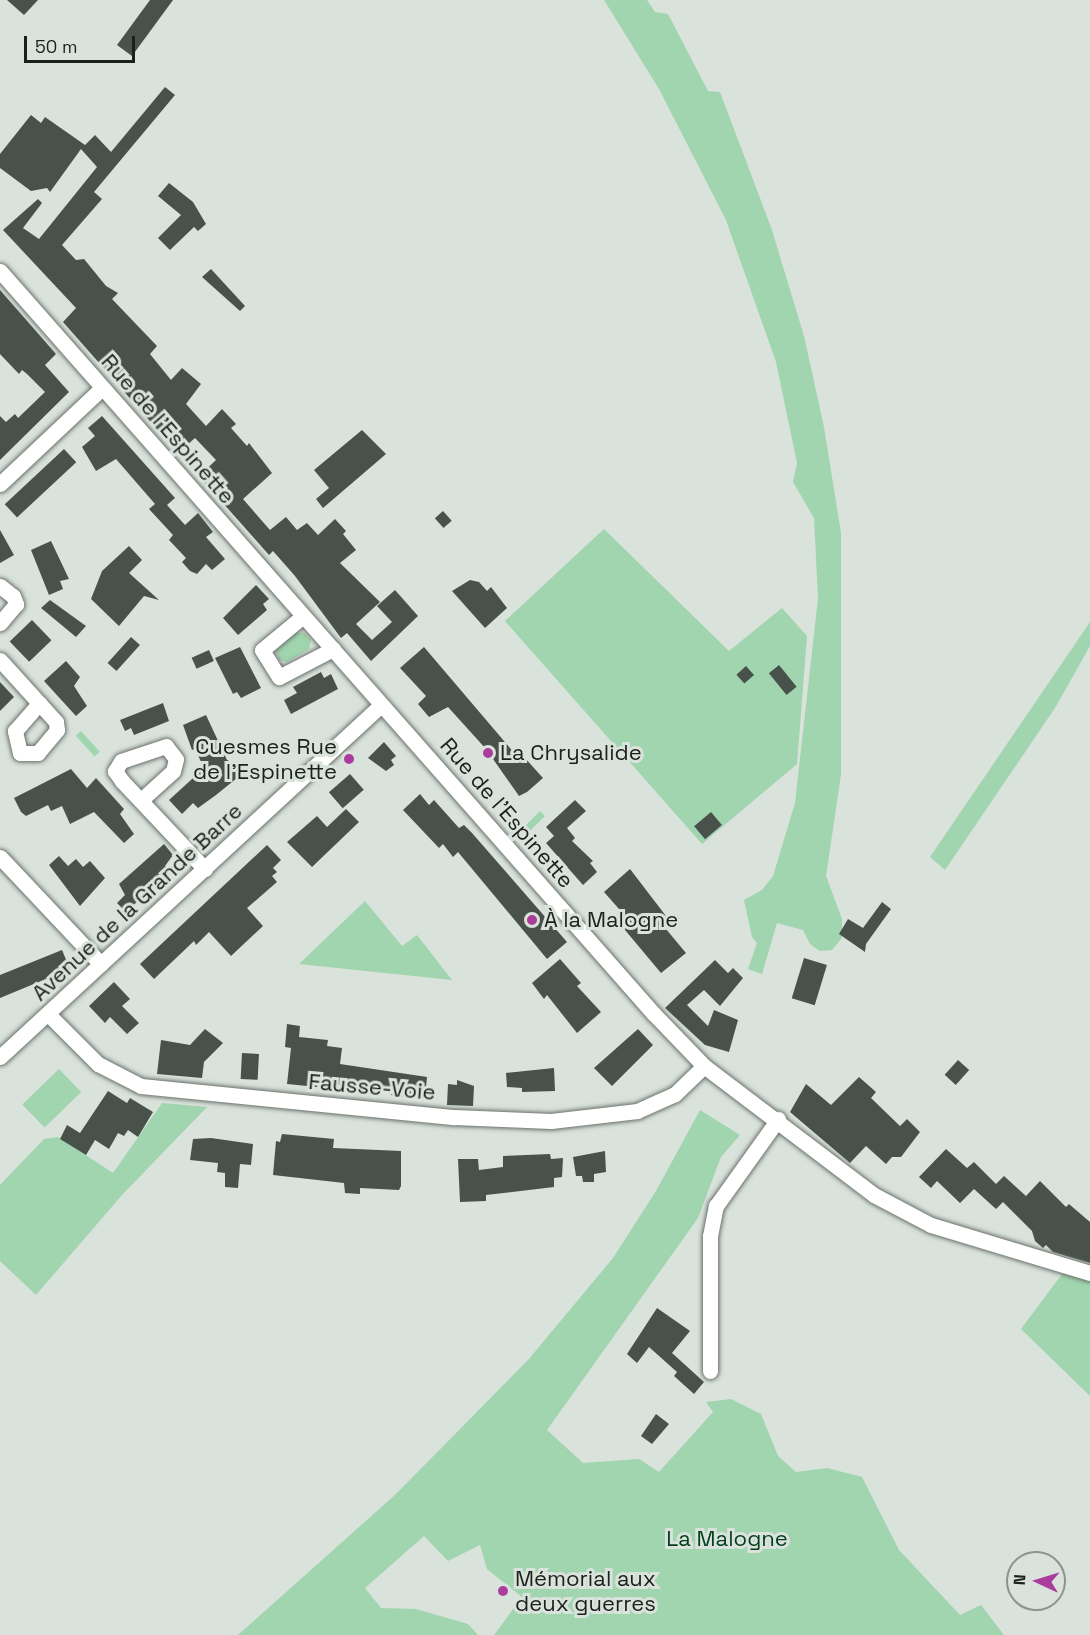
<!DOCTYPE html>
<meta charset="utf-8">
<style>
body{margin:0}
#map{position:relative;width:1090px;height:1635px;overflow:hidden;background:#d9e2db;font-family:"Space Grotesk",sans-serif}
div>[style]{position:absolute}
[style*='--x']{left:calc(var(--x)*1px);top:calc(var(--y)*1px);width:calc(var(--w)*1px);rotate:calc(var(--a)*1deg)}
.green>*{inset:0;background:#a1d5af;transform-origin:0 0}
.building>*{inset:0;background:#49514b;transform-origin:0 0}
.roads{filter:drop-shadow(0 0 2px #6a726c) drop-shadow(0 0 2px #6a726c)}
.minor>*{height:15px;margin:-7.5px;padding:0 7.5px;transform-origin:7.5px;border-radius:7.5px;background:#fff}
.dots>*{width:16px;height:16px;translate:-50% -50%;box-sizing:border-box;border:3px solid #d9e2db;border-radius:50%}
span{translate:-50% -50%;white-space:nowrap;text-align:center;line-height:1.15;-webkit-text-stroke:6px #d9e2db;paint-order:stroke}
.street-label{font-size:22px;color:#1c201d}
.poi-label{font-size:22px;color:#1c201d}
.right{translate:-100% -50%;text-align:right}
.left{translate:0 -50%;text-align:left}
.park-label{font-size:22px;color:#033e1e}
.north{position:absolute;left:1006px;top:1551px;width:60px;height:60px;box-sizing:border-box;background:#d9e2db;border:2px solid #8d948f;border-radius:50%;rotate:274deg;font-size:16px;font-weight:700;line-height:24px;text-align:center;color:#1c201d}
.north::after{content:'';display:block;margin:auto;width:21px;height:27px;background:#a93c9c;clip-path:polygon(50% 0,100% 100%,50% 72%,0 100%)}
.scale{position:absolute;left:24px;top:36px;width:111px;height:27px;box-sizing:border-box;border:3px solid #1c201d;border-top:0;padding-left:8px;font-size:18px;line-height:21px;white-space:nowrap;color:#1c201d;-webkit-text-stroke:4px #d9e2db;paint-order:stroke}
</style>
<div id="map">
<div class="green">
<div style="clip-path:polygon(604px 0,647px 0,655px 12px,668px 14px,708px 91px,720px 92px,772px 230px,804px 336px,824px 427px,841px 533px,841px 775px,826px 876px,842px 919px,842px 938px,832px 950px,820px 951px,810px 944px,803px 930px,777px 923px,762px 974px,748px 969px,757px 943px,752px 937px,744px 900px,762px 890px,773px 876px,795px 803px,818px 598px,814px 518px,793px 482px,797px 463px,776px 362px,726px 220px,659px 89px)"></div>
<div style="clip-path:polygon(604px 529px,729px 651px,782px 608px,807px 636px,797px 764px,702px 844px,505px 621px)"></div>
<div style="clip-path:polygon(1090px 622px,1090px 646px,1055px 708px,945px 870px,930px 857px)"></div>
<div style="clip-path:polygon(294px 632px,305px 633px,311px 640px,309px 649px,287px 662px,279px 660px,276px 650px)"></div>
<div style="left:81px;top:731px;width:28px;height:7px;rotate:48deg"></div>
<div style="left:540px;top:811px;width:7px;height:26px;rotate:45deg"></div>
<div style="clip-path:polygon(365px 901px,402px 946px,417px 935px,452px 980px,299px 964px)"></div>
<div style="left:59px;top:1069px;width:32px;height:51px;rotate:46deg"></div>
<div style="clip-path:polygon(162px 1103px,207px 1107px,122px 1195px,36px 1295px,0 1261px,0 1185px,44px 1139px,58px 1137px,113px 1173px)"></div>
<div style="clip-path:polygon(700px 1110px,740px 1135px,721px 1157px,698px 1218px,547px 1430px,583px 1463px,639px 1459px,659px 1472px,713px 1412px,706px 1402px,731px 1399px,761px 1414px,778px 1456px,796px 1472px,827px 1468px,862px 1477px,899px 1550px,960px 1615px,981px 1605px,1004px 1635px,494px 1635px,522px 1597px,487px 1569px,480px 1545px,448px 1561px,424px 1536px,365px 1588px,381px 1608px,416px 1609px,468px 1624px,478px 1635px,238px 1635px,396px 1494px,528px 1360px,613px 1258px,656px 1191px)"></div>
<div style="clip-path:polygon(1068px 1266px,1090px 1273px,1090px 1396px,1021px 1329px)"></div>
</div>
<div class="building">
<div style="clip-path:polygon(7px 0,38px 0,24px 15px)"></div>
<div style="clip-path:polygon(150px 0,173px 0,132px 56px,117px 45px)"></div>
<div style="clip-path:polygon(165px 87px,175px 95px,94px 192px,102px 199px,62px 245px,76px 260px,84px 259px,106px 286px,118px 293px,112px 299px,157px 346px,150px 354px,171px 380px,182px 368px,201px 384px,186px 404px,206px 426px,222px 409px,236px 424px,231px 428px,247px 446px,249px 443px,272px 473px,243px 499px,270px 530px,286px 517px,297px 530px,307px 523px,318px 535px,335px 519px,346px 531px,343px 534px,356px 550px,340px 563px,380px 602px,356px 624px,372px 640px,392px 622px,377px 606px,395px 590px,418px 616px,371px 661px,347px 633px,341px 638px,295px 576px,273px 551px,269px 555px,199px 476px,216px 460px,195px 438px,178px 453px,120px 387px,128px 378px,108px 373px,63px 322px,76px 308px,3px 230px,38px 199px,42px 203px,23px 228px,39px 239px,97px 167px,81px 149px,50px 192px,47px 188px,31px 191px,0 168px,0 154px,31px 115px,41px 123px,45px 117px,85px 145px,95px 135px,111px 152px)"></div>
<div style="clip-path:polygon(169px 183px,193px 202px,206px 224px,198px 231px,194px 227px,170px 250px,158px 238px,181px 215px,158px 196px)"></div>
<div style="clip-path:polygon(211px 269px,245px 306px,240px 311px,202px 277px)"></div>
<div style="clip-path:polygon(0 290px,56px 354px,45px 365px,69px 392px,0 460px,0 416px,6px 422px,15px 414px,18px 418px,45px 392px,27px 374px,22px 370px,19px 374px,0 354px)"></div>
<div style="clip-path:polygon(102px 416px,175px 498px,167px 505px,185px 525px,198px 513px,213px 532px,206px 537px,225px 559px,212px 570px,206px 564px,197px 574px,190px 571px,182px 562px,186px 558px,169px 540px,173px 535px,149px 509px,155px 504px,116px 459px,96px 471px,82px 447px,95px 436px,88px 428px)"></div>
<div style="clip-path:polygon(362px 430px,386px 454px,323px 508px,316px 499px,329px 488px,314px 470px)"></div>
<div style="left:64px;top:449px;width:18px;height:81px;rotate:47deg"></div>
<div style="left:443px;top:511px;width:13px;height:11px;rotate:48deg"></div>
<div style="clip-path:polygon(0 530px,14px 555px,0 563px)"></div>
<div style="clip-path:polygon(51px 541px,69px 579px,60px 581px,63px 589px,49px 595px,31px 550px)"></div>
<div style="clip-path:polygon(129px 546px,142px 560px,129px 573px,159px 600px,144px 596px,119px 626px,91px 599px,102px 571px)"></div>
<div style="clip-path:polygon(470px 580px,479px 582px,487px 591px,491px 587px,507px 608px,485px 628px,452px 591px)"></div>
<div style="clip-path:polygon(256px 585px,269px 599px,263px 604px,267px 610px,238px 635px,223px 618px)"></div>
<div style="clip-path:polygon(50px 600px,86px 626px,76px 637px,41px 608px)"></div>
<div style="left:32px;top:620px;width:28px;height:31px;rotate:46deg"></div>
<div style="left:131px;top:637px;width:12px;height:35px;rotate:42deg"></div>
<div style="clip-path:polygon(240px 647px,261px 688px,241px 698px,237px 692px,233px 694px,215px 658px)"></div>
<div style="clip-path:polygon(424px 647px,521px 761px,525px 758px,543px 778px,527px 792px,519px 796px,486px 749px,448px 707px,429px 717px,418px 704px,426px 696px,400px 668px)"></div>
<div style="left:209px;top:650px;width:12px;height:19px;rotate:66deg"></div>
<div style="clip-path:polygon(66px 661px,80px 677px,74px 686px,87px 706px,76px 716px,44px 681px)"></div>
<div style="left:779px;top:665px;width:28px;height:13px;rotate:51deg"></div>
<div style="left:746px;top:666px;width:12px;height:13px;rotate:48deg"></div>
<div style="clip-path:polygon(321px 672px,324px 678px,331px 674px,338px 689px,291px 714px,284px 700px,297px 693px,293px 687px)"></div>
<div style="clip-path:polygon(0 682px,14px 697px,0 711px)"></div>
<div style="clip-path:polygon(163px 703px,169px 721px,134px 735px,131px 728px,125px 731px,120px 720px)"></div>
<div style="clip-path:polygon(206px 715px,227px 760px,242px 767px,237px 778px,216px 795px,198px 808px,193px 803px,182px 814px,169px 800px,204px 768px,195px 749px,192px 750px,183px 725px)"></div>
<div style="clip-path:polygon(384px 742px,396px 756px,391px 760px,394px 765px,386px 771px,368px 758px)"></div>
<div style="clip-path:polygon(71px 769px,87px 788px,96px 778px,124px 809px,120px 814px,134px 834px,124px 843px,94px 812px,70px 824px,62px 806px,51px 811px,48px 805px,26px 816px,21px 812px,14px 798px)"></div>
<div style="left:350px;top:774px;width:21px;height:28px;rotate:49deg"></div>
<div style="clip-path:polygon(420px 794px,429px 805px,434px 800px,459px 828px,464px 825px,472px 833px,567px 942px,547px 959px,458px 852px,453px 857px,443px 844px,439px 848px,403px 810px)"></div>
<div style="clip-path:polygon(575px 800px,586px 811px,567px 828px,575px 838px,572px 841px,593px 861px,590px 863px,597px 872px,583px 885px,546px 843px,554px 836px,546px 827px)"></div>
<div style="clip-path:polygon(346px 809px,359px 822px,312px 867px,287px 842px,317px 816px,327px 827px)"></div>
<div style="left:711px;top:812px;width:17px;height:22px;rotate:50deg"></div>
<div style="clip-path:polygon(164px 844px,173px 855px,165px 866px,170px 871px,126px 912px,117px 903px,125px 895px,119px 884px)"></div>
<div style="clip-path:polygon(267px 845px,281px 860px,273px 868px,277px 872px,272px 876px,277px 882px,247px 908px,263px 926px,231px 956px,209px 932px,196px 945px,194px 941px,154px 979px,140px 964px)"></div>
<div style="clip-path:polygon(59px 856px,68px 866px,76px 859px,83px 867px,90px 861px,105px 878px,80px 906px,49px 865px)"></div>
<div style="clip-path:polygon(630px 869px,666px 916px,661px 923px,686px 953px,661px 973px,620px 924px,627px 918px,604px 892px)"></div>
<div style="clip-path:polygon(882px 902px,891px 909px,866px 944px,865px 952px,839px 934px,848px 919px,863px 928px)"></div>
<div style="clip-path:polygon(62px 950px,70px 969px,0 998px,0 975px)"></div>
<div style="left:804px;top:958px;width:24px;height:42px;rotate:17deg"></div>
<div style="clip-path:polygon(560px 959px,581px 983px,577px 986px,601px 1012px,577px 1033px,547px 995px,544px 999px,532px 983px)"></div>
<div style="clip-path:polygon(715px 960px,728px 973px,733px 968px,743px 978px,720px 1006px,704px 990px,687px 1005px,708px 1026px,714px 1010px,738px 1020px,729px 1052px,705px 1045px,665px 1008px)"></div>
<div style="clip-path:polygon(114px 982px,130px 999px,122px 1006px,139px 1023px,127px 1034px,110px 1017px,105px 1023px,89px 1006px)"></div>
<div style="clip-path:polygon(287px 1024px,300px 1026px,299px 1037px,328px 1040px,327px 1046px,342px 1048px,340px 1064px,427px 1077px,425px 1099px,391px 1095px,392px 1090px,318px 1083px,317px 1087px,287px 1084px,291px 1048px,285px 1047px)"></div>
<div style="clip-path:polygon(205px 1029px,223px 1043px,204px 1062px,202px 1078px,157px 1074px,161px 1040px,190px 1045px)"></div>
<div style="clip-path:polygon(638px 1029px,653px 1045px,612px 1086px,594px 1068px)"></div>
<div style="left:242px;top:1053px;width:17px;height:26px;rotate:3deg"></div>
<div style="left:958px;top:1060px;width:15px;height:20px;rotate:42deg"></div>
<div style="clip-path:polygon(554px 1068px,555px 1091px,522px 1092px,522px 1088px,507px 1087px,506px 1073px)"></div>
<div style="clip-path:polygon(859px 1077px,876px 1092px,871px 1098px,900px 1126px,907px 1119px,920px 1132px,901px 1157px,892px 1157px,886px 1164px,866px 1146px,850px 1163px,790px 1112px,806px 1084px,831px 1105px)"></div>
<div style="clip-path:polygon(457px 1080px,474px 1086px,473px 1106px,447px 1105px,448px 1084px,457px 1085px)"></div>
<div style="clip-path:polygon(108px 1091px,127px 1103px,130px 1098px,153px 1112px,138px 1137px,128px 1130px,124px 1136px,118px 1133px,109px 1149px,95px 1140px,86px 1155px,60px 1139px,67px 1125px,80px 1133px)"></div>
<div style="clip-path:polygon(282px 1134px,334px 1139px,333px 1148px,401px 1151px,401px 1186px,399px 1190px,360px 1188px,360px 1194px,345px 1193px,344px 1183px,273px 1175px,276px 1141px,280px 1142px)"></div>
<div style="clip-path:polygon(211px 1138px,253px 1144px,251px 1165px,240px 1164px,238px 1188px,225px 1187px,225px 1173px,217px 1172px,218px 1163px,190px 1160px,193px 1139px)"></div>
<div style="clip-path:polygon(946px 1149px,967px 1168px,974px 1162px,996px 1184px,1004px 1176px,1026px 1196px,1040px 1181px,1066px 1207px,1069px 1204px,1090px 1222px,1090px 1263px,1053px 1252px,1046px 1245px,1043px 1248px,1035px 1241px,1032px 1231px,1003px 1202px,996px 1209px,974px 1189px,960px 1203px,937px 1181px,931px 1188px,919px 1177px)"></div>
<div style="clip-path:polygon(605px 1151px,606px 1172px,594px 1174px,594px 1182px,583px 1182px,582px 1176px,576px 1176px,573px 1157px)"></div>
<div style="clip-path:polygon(550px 1154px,551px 1159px,563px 1158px,562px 1177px,554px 1178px,554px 1187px,486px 1195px,486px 1201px,460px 1202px,458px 1159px,478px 1159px,479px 1170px,503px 1167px,503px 1156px)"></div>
<div style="clip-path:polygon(657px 1308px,690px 1331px,672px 1353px,704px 1382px,694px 1394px,674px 1376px,677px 1372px,649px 1347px,637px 1363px,627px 1354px)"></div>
<div style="clip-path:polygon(656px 1414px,669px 1424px,652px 1444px,641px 1436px)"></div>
</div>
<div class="roads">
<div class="minor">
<div style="--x:0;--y:271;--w:990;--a:48.65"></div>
<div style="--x:654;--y:1014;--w:72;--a:46.1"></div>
<div style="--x:704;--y:1066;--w:213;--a:37.2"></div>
<div style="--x:874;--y:1195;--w:64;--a:27.8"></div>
<div style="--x:931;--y:1225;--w:166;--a:16.8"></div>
<div style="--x:0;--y:484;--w:140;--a:-43.3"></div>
<div style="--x:0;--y:586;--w:16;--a:38"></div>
<div style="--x:13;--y:596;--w:9;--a:69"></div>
<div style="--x:16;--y:604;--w:25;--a:130"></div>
<div style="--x:303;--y:616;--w:53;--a:140.3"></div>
<div style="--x:262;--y:650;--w:32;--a:58"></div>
<div style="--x:279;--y:677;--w:61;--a:-27.4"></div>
<div style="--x:0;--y:660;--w:58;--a:47.8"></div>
<div style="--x:39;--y:703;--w:25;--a:48"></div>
<div style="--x:56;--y:722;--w:8;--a:83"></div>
<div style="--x:57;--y:730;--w:30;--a:130"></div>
<div style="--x:38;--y:753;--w:18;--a:180"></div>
<div style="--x:20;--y:753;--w:23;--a:-103"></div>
<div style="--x:15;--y:731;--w:37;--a:-49"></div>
<div style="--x:141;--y:800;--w:43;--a:-42.2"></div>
<div style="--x:173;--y:771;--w:12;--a:-76"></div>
<div style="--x:176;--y:759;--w:16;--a:-128"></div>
<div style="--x:166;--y:746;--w:47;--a:161.6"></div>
<div style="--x:121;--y:761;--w:12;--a:121"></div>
<div style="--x:115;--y:771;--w:12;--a:55"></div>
<div style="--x:122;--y:781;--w:121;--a:46.7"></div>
<div style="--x:0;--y:857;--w:147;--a:46.7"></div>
<div style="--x:48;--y:1014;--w:71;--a:45"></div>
<div style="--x:98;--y:1064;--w:48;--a:27.1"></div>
<div style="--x:141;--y:1086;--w:315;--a:5.7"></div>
<div style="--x:454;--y:1117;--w:97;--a:2.4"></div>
<div style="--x:551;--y:1121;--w:87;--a:-6.6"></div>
<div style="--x:637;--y:1111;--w:42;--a:-24.1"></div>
<div style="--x:675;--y:1094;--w:40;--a:-44"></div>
<div style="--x:0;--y:1057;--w:519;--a:-42.73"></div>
<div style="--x:710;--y:1371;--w:135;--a:-90"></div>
<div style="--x:710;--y:1236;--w:31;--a:-79"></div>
<div style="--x:716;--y:1206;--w:107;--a:-54.5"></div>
</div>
</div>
<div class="dots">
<div style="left:488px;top:753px;background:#a93c9c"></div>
<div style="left:349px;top:759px;background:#a93c9c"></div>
<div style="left:532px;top:920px;background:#a93c9c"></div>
<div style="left:503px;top:1591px;background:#a93c9c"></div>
</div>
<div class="street-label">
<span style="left:168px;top:429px;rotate:49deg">Rue de l'Espinette</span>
<span style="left:507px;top:813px;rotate:49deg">Rue de l'Espinette</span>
<span style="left:137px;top:902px;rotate:-43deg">Avenue de la Grande Barre</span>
<span style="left:372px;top:1087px;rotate:5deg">Fausse-Voie</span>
</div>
<div class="poi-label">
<span class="right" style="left:337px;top:759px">Cuesmes Rue<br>de l'Espinette</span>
<span class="left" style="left:500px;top:753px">La Chrysalide</span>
<span class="left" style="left:544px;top:920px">À la Malogne</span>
<span class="left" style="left:515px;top:1591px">Mémorial aux<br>deux guerres</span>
</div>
<div class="park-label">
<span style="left:727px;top:1539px">La Malogne</span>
</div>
<div class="north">N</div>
<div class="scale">50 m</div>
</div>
